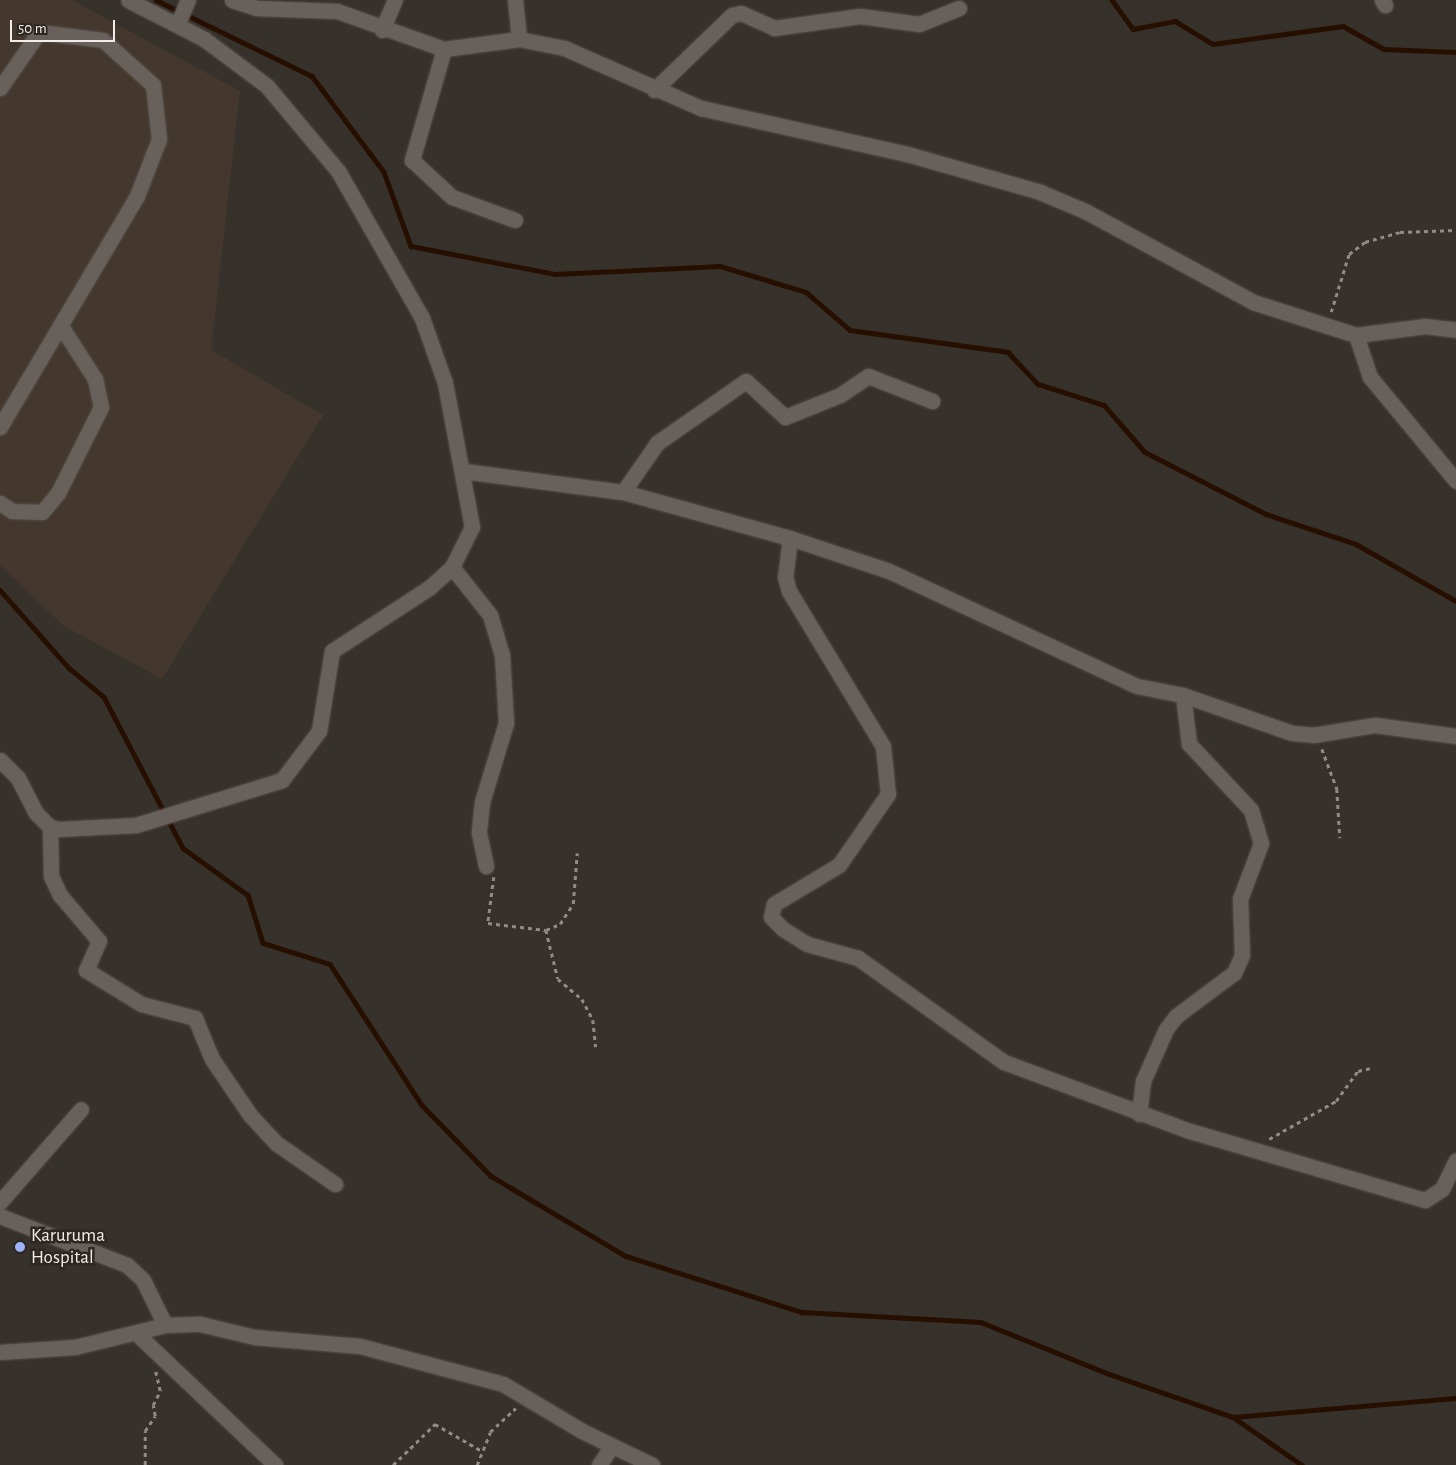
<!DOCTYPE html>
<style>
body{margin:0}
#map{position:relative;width:1456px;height:1465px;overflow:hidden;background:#37312c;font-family:"Alegreya Sans",sans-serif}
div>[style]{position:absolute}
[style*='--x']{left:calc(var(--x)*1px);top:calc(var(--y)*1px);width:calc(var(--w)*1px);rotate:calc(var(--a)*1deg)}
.built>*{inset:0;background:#44382e}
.stream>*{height:4.5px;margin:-2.25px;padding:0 2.25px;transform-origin:2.25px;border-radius:2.25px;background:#270f00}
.path>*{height:2.5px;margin-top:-1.25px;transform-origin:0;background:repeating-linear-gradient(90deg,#918b87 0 4px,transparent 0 8px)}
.roads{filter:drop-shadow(0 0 1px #56504b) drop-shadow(0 0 1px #56504b)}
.minor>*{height:15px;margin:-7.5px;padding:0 7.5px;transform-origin:7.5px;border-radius:7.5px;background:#68605b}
.dots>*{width:14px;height:14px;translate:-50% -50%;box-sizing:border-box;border:2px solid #2d2722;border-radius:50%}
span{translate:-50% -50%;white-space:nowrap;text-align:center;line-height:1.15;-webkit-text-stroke:5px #2d2722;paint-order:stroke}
.poi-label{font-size:19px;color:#f1ece9}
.left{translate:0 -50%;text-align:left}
.scale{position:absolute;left:10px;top:20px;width:105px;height:22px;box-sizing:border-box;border:2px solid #f1ece9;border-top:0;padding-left:6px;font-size:15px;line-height:18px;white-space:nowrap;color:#f1ece9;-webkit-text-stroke:4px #2d2722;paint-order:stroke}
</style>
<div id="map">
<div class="built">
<div style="clip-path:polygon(0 0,72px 0,240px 91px,211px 350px,323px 415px,162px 679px,64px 626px,0 565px)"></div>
</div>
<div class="stream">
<div style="--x:156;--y:0;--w:174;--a:26"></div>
<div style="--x:312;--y:76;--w:120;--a:53.1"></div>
<div style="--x:384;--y:172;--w:79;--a:70"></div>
<div style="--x:411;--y:246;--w:147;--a:11"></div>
<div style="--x:555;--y:274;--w:165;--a:-2.8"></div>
<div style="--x:720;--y:266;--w:90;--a:16.8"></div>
<div style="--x:806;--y:292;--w:58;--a:40.8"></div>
<div style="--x:850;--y:330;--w:160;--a:7.9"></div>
<div style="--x:1008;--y:352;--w:44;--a:46.8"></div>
<div style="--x:1038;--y:384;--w:69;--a:17.7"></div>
<div style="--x:1104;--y:405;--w:62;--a:48.9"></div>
<div style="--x:1145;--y:452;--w:136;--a:27.1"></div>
<div style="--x:1266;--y:514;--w:95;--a:18.4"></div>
<div style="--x:1356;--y:544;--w:115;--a:29.7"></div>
<div style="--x:1112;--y:0;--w:36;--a:54"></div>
<div style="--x:1133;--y:29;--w:43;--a:-10.8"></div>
<div style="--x:1175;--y:21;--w:44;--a:31.2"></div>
<div style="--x:1213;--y:44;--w:131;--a:-7.9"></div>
<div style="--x:1343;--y:26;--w:47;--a:29.3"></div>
<div style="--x:1384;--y:49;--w:72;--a:2.4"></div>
<div style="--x:0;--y:590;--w:104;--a:48.5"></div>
<div style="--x:69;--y:668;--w:45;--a:39.6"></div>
<div style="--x:104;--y:697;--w:170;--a:62.4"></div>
<div style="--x:183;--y:848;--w:80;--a:35.9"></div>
<div style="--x:248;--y:895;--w:50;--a:72.6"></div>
<div style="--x:263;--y:943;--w:70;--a:17.4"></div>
<div style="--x:330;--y:964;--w:168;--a:56.9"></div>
<div style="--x:422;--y:1105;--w:99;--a:45.8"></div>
<div style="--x:491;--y:1176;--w:157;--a:30.7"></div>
<div style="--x:626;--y:1256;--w:185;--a:17.7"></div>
<div style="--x:802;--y:1312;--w:179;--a:3.2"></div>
<div style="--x:981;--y:1322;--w:138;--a:22.1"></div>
<div style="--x:1109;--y:1374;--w:131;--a:19.1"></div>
<div style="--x:1233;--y:1417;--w:84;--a:34.8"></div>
<div style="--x:1233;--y:1417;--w:224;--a:-4.9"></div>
</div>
<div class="path">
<div style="--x:1331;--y:312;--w:61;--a:-72.8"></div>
<div style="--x:1349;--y:254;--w:20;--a:-37"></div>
<div style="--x:1365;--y:242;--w:36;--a:-16"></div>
<div style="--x:1400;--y:232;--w:56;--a:-2"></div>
<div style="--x:1322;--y:749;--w:43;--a:69.4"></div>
<div style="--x:1337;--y:789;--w:49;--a:86.5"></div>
<div style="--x:494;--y:877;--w:46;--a:97.4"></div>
<div style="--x:488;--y:923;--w:58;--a:6.9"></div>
<div style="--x:546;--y:930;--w:15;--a:-23"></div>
<div style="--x:560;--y:924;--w:24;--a:-57"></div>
<div style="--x:573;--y:904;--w:51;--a:-85.5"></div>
<div style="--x:546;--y:930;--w:50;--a:76.2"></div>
<div style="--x:558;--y:979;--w:31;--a:40"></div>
<div style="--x:582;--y:999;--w:24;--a:62"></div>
<div style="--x:593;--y:1020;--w:27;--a:84"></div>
<div style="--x:1269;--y:1139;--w:77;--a:-29.6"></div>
<div style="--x:1336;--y:1101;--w:37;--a:-54"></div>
<div style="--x:1358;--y:1071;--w:13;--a:-13"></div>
<div style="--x:145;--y:1465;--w:34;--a:-90"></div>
<div style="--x:145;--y:1431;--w:18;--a:-56"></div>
<div style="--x:155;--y:1416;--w:11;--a:-100"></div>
<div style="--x:153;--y:1405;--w:16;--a:-63"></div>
<div style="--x:160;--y:1391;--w:22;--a:-103"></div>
<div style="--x:393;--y:1465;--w:59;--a:-44.3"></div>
<div style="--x:435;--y:1424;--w:54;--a:29.9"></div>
<div style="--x:477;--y:1465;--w:35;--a:-68"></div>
<div style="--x:490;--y:1432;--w:35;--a:-43"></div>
</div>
<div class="roads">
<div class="minor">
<div style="--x:232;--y:0;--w:25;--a:18"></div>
<div style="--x:256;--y:8;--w:81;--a:2.1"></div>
<div style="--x:337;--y:11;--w:114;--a:19.6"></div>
<div style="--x:444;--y:49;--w:76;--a:-7.6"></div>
<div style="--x:519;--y:39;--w:46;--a:11.3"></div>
<div style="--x:564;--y:48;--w:150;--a:23.7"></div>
<div style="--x:701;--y:108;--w:211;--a:12.6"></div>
<div style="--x:907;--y:154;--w:138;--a:15.9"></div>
<div style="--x:1040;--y:192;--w:49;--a:22.9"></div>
<div style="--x:1085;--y:211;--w:191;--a:28.4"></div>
<div style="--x:1253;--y:302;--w:108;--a:17.8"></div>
<div style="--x:1356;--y:335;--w:44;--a:71.6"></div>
<div style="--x:1370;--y:377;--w:135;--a:50.4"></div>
<div style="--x:515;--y:0;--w:39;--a:84"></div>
<div style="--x:1382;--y:0;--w:6;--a:59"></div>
<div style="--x:178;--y:23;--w:25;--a:-67"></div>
<div style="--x:382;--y:30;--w:33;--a:-67"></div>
<div style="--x:444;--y:49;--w:116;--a:106.1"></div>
<div style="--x:412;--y:160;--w:54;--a:42.8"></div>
<div style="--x:452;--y:197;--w:67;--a:20.1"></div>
<div style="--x:0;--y:88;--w:68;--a:-55.1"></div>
<div style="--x:39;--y:32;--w:64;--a:7.1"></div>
<div style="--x:103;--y:40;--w:67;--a:42"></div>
<div style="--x:153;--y:85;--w:54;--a:83.7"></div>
<div style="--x:159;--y:139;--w:61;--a:111.1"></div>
<div style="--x:137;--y:196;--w:269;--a:120.7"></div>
<div style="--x:654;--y:90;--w:108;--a:-43.9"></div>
<div style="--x:732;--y:15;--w:9;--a:-13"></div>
<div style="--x:741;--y:13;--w:36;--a:24"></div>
<div style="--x:774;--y:28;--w:87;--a:-7.9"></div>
<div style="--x:860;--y:16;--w:60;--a:7.7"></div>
<div style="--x:919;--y:24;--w:43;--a:-21.8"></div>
<div style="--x:1356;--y:335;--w:70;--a:-7.4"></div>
<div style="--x:1425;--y:326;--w:31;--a:7"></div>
<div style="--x:463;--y:471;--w:161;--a:7.5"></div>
<div style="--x:623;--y:492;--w:173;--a:15.4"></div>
<div style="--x:790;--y:538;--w:104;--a:18.4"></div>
<div style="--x:889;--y:571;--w:273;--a:24.9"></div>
<div style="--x:1137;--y:686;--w:47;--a:11.1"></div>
<div style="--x:1183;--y:695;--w:115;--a:19.2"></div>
<div style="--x:1292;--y:733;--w:21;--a:5"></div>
<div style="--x:1313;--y:735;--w:63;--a:-9.2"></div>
<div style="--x:1375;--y:725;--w:82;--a:7.7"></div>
<div style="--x:623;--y:492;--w:60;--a:-55.2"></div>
<div style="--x:657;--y:443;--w:108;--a:-34.9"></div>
<div style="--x:746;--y:381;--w:53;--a:42.7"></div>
<div style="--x:785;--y:417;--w:59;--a:-21.8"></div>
<div style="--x:840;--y:395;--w:34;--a:-34"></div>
<div style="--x:868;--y:376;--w:69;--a:21.3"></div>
<div style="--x:0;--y:503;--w:14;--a:34"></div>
<div style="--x:12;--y:511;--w:30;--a:2"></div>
<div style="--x:42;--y:512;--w:25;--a:-50"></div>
<div style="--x:58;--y:493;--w:96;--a:-63.4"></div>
<div style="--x:101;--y:407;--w:29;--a:-102"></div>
<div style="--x:95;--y:379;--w:63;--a:-122.7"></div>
<div style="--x:790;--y:538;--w:39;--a:97"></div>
<div style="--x:785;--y:577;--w:15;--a:74"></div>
<div style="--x:789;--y:591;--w:181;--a:58.8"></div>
<div style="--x:883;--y:746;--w:48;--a:84.1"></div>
<div style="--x:888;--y:794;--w:86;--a:124.6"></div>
<div style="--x:839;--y:865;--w:76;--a:149"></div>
<div style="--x:774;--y:904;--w:13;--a:103"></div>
<div style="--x:771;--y:917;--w:17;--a:45"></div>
<div style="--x:783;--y:929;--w:28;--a:32"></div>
<div style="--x:807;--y:944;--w:53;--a:15.4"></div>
<div style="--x:858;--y:958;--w:179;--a:35.5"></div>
<div style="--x:1004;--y:1062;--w:198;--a:20.4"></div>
<div style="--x:1190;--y:1131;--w:245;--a:16.4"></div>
<div style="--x:1425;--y:1200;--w:20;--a:-33"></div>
<div style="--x:1442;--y:1189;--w:32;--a:-64"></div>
<div style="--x:452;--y:567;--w:61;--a:51.6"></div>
<div style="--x:490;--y:615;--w:42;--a:73.3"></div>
<div style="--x:502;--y:655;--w:68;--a:86.6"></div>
<div style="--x:506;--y:723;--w:83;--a:106.9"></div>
<div style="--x:482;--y:802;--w:31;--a:96"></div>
<div style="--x:479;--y:833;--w:34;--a:78"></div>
<div style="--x:0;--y:760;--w:25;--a:45"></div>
<div style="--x:18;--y:778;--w:39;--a:63"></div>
<div style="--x:36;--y:813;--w:20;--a:45"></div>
<div style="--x:50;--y:827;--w:9;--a:13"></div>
<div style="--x:59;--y:829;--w:77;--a:-3"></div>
<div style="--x:136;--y:825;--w:153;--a:-17.1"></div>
<div style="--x:282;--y:780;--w:61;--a:-52.9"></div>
<div style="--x:319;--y:731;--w:81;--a:-80.8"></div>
<div style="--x:332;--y:651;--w:117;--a:-33.1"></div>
<div style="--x:430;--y:587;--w:30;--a:-42"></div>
<div style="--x:452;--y:567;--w:45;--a:-63.4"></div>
<div style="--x:472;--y:527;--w:147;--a:-100.6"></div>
<div style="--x:445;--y:383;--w:69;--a:-109.5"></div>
<div style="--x:422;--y:318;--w:169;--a:-119.7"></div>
<div style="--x:338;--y:171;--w:111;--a:-129.9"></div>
<div style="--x:267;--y:86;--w:79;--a:-143.3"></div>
<div style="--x:204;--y:39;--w:85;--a:-152.8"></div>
<div style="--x:50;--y:827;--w:49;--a:88.8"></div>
<div style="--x:51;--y:876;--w:21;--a:65"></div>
<div style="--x:60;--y:895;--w:60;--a:49.7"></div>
<div style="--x:99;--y:941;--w:32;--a:114"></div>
<div style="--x:86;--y:970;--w:65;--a:31.7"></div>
<div style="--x:141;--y:1004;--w:56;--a:14.5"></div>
<div style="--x:195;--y:1018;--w:44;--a:67.5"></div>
<div style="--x:212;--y:1059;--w:68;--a:55.8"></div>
<div style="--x:250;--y:1115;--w:38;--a:47"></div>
<div style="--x:276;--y:1143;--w:72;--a:34.8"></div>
<div style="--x:1139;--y:1114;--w:33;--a:-83"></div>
<div style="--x:1143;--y:1081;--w:57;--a:-66.1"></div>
<div style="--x:1166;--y:1029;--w:16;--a:-52"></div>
<div style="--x:1176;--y:1016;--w:72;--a:-36.6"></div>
<div style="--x:1234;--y:973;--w:20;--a:-66"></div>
<div style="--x:1242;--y:955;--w:56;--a:-92"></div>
<div style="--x:1240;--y:899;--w:60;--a:-69.4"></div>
<div style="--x:1261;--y:843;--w:34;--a:-107"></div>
<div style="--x:1251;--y:810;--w:91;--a:-133.2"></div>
<div style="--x:1189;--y:744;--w:49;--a:-97"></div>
<div style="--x:0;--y:1202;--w:123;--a:-48.9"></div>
<div style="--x:0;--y:1216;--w:136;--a:21.1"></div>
<div style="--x:127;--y:1265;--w:22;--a:43"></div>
<div style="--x:143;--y:1280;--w:50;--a:63.9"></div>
<div style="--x:136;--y:1333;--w:192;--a:43.5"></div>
<div style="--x:0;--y:1352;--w:75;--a:-3.8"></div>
<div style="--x:75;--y:1347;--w:93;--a:-13.7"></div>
<div style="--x:165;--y:1325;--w:35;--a:-2"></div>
<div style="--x:200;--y:1324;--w:56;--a:13.5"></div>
<div style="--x:254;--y:1337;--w:106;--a:4.9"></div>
<div style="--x:360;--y:1346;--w:148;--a:14.9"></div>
<div style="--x:503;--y:1384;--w:92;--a:30.7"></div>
<div style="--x:582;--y:1431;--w:78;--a:25.9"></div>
<div style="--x:599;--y:1465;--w:23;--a:-56"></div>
</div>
</div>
<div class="dots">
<div style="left:20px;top:1247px;background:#9fb3fd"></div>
</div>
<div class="poi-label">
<span class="left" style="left:31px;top:1247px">Karuruma<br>Hospital</span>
</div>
<div class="scale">50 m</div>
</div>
